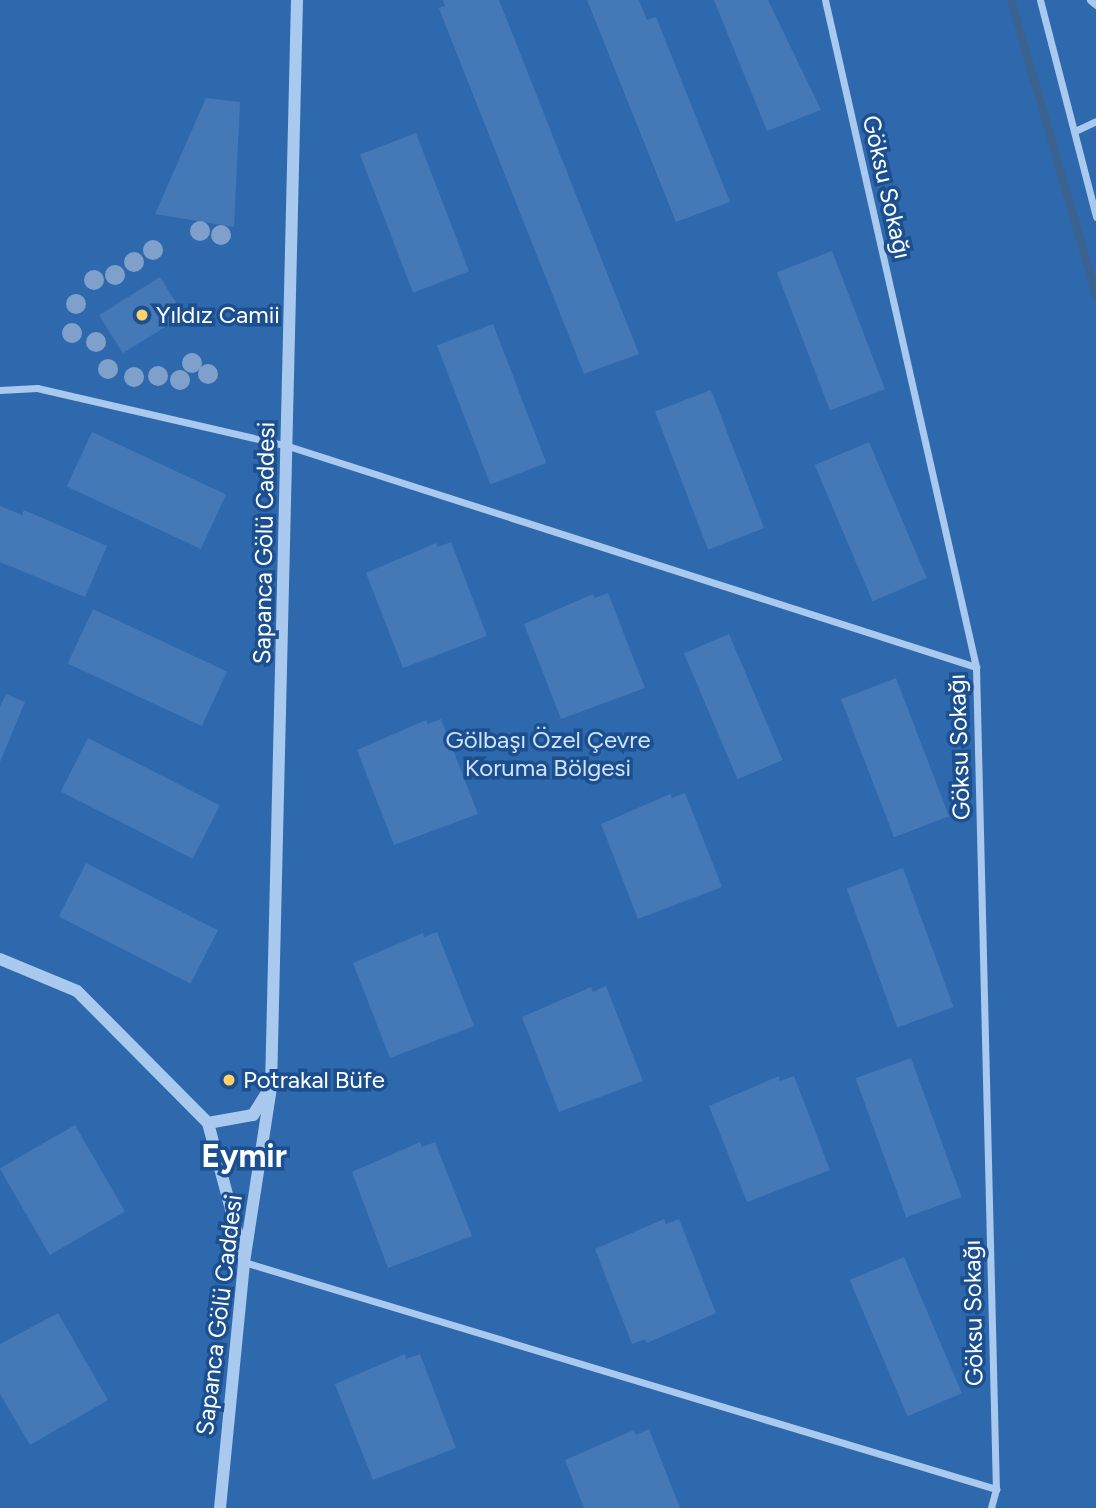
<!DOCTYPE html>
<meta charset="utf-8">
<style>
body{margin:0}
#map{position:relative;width:1096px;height:1508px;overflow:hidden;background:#1b4f8f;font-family:Figtree,sans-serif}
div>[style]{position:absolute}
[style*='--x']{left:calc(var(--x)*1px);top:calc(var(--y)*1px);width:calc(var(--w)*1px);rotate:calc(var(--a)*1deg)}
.green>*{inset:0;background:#2e69ad;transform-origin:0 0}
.stream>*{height:8px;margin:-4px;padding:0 4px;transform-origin:4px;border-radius:4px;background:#3c6290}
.building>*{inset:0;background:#4478b7;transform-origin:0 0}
.minor>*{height:7px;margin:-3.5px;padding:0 3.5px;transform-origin:3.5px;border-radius:3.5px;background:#a9c9ee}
.tertiary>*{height:12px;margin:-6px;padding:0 6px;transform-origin:6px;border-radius:6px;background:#a9c9ee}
.trees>*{width:20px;height:20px;margin:-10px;border-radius:50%;background:#7ea0ca}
.dots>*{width:19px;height:19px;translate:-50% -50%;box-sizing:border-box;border:4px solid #1b4f8f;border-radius:50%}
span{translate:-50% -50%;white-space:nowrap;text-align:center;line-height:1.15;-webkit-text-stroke:7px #1b4f8f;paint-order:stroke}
.street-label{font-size:24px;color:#fff}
.poi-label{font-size:24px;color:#fff}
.left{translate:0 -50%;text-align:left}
.park-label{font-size:24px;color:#cfe3fa}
.district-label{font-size:32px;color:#fff;font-weight:700}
</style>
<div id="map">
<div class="green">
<div style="left:0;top:0;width:1096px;height:1508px"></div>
</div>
<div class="stream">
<div style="--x:1011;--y:0;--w:307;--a:73.9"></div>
</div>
<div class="building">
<div style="clip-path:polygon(443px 0,499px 0,639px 354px,584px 374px,449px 34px,439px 8px,445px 6px)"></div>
<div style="clip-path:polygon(587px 0,639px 0,647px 20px,656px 17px,730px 202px,676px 222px)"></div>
<div style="clip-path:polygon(714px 0,768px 0,821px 110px,767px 131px)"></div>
<div style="clip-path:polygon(206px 98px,240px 102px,234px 227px,155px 214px)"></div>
<div style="left:416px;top:133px;width:148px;height:60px;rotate:69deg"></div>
<div style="left:832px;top:251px;width:148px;height:59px;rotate:69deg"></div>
<div style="left:160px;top:277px;width:45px;height:72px;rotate:58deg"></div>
<div style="left:493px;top:324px;width:149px;height:60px;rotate:69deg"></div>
<div style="left:711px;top:390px;width:148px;height:60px;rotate:69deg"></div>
<div style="left:92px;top:432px;width:148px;height:60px;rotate:25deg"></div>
<div style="left:869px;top:442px;width:148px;height:59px;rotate:67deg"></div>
<div style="clip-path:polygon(0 506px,22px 515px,24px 510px,107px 546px,85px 597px,0 562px)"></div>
<div style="clip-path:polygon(451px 542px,487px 636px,403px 668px,366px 573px,436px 543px,438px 547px)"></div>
<div style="clip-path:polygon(608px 593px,645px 688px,561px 719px,524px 624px,593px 594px,595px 598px)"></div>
<div style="left:93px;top:609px;width:148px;height:60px;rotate:25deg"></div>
<div style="left:729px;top:634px;width:137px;height:49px;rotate:67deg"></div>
<div style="left:896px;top:678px;width:148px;height:59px;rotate:69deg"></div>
<div style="clip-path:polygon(6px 694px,25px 702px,0 762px,0 707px)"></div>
<div style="clip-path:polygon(441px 719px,478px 814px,394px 845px,357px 750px,426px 720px,428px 724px)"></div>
<div style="left:88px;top:738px;width:148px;height:60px;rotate:27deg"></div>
<div style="clip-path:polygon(685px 793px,722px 887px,638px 919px,601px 824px,670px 794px,672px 798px)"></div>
<div style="left:86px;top:863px;width:148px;height:60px;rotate:27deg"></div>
<div style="left:903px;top:868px;width:148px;height:60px;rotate:70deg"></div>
<div style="clip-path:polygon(437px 932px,474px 1026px,390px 1058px,353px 963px,423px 933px,424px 937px)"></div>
<div style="clip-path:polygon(606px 986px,643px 1081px,559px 1112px,522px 1017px,591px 987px,593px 992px)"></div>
<div style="left:911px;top:1058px;width:148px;height:59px;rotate:70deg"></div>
<div style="clip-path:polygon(779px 1076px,780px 1081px,794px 1076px,830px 1170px,747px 1202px,709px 1106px)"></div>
<div style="left:75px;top:1125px;width:100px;height:87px;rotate:60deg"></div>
<div style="clip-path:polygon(420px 1142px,422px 1147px,435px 1142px,472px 1236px,388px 1268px,352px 1172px)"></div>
<div style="clip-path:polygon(664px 1219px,666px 1224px,679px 1219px,716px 1313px,647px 1343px,645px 1339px,632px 1344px,595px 1249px)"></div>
<div style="left:904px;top:1257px;width:148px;height:59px;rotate:67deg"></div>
<div style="clip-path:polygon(58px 1313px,108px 1400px,30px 1445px,0 1394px,0 1344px)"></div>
<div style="clip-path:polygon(405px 1354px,406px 1359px,420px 1354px,456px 1448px,373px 1480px,335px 1384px)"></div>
<div style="clip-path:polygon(649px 1429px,680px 1508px,584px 1508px,565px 1460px,634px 1430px,636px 1435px)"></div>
</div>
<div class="minor">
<div style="--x:825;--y:0;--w:684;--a:77.24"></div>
<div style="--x:976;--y:667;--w:822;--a:88.61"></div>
<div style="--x:996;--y:1489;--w:20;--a:105"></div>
<div style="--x:1040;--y:0;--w:224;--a:75.5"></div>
<div style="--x:1090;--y:0;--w:8;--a:40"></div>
<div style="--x:1075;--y:131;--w:23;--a:-25"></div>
<div style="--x:0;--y:390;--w:37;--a:-3"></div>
<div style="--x:37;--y:388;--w:258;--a:13"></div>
<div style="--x:288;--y:446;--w:723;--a:17.81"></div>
<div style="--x:244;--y:1262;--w:786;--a:16.8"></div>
</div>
<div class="tertiary">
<div style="--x:0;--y:959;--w:83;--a:22.6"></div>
<div style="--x:77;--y:991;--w:186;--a:45.2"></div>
<div style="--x:208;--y:1123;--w:137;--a:75.1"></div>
<div style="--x:208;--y:1123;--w:46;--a:-10.1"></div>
<div style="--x:253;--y:1115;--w:26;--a:-58"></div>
<div style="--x:220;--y:1508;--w:247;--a:-84.4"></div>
<div style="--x:244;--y:1262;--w:177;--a:-81.2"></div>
<div style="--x:271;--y:1087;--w:1087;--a:-88.63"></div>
</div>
<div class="trees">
<div style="left:200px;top:231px"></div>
<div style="left:221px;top:235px"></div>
<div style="left:153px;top:250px"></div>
<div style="left:134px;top:262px"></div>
<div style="left:115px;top:275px"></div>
<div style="left:94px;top:280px"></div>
<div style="left:76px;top:304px"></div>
<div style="left:72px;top:333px"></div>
<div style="left:96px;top:342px"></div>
<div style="left:192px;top:363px"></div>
<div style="left:108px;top:369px"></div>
<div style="left:208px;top:374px"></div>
<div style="left:158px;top:376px"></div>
<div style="left:134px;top:377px"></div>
<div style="left:180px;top:380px"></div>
</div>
<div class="dots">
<div style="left:142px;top:315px;background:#ffd166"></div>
<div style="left:229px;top:1080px;background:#ffd166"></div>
</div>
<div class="street-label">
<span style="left:887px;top:187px;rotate:77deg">Göksu Sokağı</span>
<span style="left:264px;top:543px;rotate:-89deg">Sapanca Gölü Caddesi</span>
<span style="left:959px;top:747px;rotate:-92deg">Göksu Sokağı</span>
<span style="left:973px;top:1313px;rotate:-91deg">Göksu Sokağı</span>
<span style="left:219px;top:1315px;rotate:-83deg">Sapanca Gölü Caddesi</span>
</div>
<div class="poi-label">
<span class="left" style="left:156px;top:315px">Yıldız Camii</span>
<span class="left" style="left:243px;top:1080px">Potrakal Büfe</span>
</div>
<div class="park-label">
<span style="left:548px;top:754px">Gölbaşı Özel Çevre<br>Koruma Bölgesi</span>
</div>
<div class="district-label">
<span style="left:244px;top:1156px">Eymir</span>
</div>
</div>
